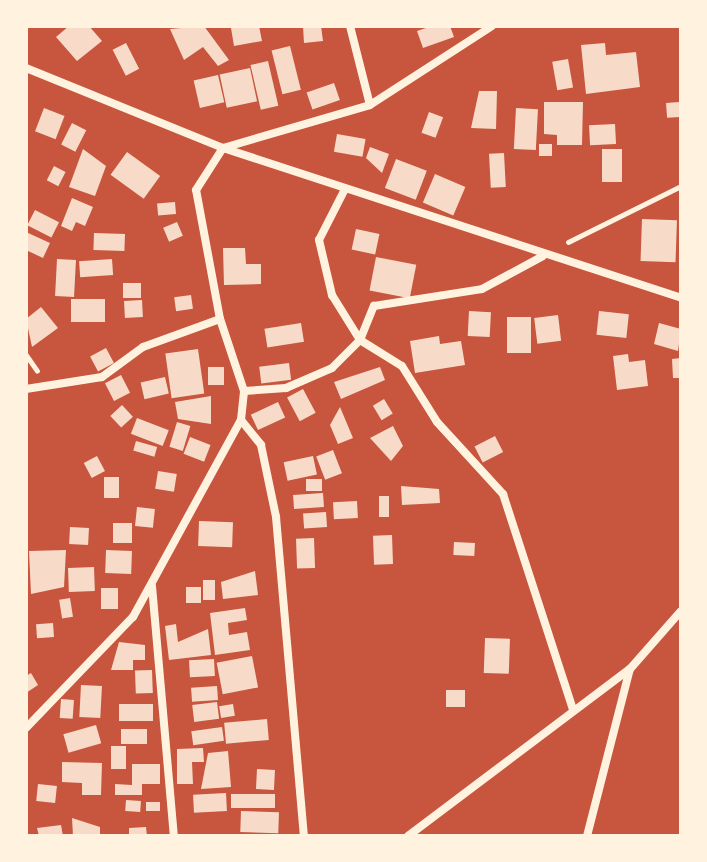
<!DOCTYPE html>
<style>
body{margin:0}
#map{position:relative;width:707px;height:862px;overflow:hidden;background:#c8553d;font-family:"Noto Sans",sans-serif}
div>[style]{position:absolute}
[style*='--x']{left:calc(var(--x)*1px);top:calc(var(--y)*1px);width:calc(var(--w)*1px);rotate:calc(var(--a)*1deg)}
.building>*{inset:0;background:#f7dbc8;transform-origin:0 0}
.path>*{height:5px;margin:-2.5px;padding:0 2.5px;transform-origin:2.5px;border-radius:2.5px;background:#fff3e0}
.minor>*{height:8px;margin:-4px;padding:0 4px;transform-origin:4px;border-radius:4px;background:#fff3e0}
span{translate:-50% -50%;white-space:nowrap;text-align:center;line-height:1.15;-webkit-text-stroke:6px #fff3e0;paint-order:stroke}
.frame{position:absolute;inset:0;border:28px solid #fff3e0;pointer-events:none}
</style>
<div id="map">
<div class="building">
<div style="clip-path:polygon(69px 26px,89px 26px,102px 41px,77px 61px,56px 37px)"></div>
<div style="clip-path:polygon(204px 26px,229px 60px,218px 66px,203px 47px,184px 60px,170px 29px)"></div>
<div style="clip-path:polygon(259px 26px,262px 41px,234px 46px,231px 28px)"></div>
<div style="clip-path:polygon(303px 26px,321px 26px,323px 41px,304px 43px)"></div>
<div style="clip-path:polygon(432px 26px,450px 26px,454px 37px,423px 48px,417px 31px)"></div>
<div style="left:126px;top:43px;width:29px;height:15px;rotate:63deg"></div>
<div style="clip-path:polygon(605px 43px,606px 55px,636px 52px,640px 87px,586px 94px,581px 45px)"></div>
<div style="left:290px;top:46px;width:45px;height:19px;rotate:76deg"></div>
<div style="left:568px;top:59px;width:29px;height:16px;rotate:80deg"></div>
<div style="left:268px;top:61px;width:46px;height:18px;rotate:77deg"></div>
<div style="left:250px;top:68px;width:34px;height:31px;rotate:78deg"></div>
<div style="left:218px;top:75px;width:28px;height:25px;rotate:77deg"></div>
<div style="left:334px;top:83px;width:18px;height:29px;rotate:71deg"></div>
<div style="clip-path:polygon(479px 91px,497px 91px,496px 129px,471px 128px)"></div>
<div style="clip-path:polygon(544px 102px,583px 102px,582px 145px,557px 145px,557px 135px,544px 134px)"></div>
<div style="left:679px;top:102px;width:15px;height:13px;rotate:86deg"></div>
<div style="left:44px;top:108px;width:22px;height:25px;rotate:21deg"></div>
<div style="left:516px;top:108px;width:22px;height:41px;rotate:3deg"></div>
<div style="left:429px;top:112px;width:15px;height:22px;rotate:20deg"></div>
<div style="left:72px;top:123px;width:16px;height:24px;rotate:27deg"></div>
<div style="left:615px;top:124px;width:20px;height:26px;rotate:87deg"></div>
<div style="left:337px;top:134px;width:29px;height:18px;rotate:10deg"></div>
<div style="left:552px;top:144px;width:12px;height:13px;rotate:90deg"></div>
<div style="clip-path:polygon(370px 147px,389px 154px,382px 173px,366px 158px)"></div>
<div style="clip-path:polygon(83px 149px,106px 166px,95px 196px,69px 187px)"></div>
<div style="left:602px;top:149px;width:20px;height:33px"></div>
<div style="left:127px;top:152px;width:41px;height:28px;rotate:36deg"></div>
<div style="left:504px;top:153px;width:34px;height:15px;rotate:87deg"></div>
<div style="left:396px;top:159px;width:33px;height:31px;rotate:21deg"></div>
<div style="left:54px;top:166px;width:13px;height:16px;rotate:27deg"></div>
<div style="left:435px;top:174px;width:33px;height:31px;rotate:23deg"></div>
<div style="clip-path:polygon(72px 198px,93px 207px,85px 226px,76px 222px,72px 231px,61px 226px)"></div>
<div style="left:175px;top:202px;width:12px;height:18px;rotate:85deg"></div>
<div style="left:35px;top:210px;width:27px;height:17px;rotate:27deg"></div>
<div style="left:642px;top:219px;width:35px;height:42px;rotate:2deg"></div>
<div style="left:177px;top:222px;width:15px;height:15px;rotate:67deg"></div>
<div style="left:356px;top:229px;width:24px;height:21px;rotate:12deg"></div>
<div style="clip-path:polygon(26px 232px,50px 243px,43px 258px,26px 250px)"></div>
<div style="left:94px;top:233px;width:31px;height:17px;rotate:2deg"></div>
<div style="clip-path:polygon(223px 248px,245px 248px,246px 264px,261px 264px,261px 284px,224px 285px)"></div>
<div style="left:376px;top:257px;width:41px;height:34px;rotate:11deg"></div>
<div style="left:57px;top:259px;width:19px;height:37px;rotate:3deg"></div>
<div style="left:112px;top:259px;width:16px;height:33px;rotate:86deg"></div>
<div style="left:123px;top:283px;width:18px;height:15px"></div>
<div style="left:191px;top:295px;width:14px;height:17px;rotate:82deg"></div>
<div style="left:71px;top:299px;width:34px;height:23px"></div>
<div style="left:142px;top:300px;width:17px;height:18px;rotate:87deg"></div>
<div style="clip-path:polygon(41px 307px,58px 328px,32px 347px,26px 319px)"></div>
<div style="left:469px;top:311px;width:22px;height:25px;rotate:3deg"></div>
<div style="left:599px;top:311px;width:30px;height:24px;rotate:6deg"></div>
<div style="left:558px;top:315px;width:26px;height:24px;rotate:83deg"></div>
<div style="left:507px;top:317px;width:24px;height:36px"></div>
<div style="left:301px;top:323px;width:19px;height:37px;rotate:81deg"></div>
<div style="clip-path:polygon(659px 323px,681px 329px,678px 351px,654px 344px)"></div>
<div style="clip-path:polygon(439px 336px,440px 344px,461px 341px,465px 365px,415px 373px,410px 341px)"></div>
<div style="left:106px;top:348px;width:17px;height:18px;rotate:62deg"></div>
<div style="left:198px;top:349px;width:45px;height:33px;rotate:82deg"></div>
<div style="clip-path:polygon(628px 354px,629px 362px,645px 360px,648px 386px,617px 390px,613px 356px)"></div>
<div style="clip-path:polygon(681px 358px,681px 378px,673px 378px,672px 359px)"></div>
<div style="left:289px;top:363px;width:17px;height:30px;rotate:83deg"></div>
<div style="left:208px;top:367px;width:16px;height:18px"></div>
<div style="clip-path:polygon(380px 367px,385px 380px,341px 399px,334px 382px)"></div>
<div style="left:121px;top:375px;width:20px;height:18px;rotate:63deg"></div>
<div style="left:165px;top:377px;width:17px;height:25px;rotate:77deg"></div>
<div style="left:303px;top:389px;width:27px;height:18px;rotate:62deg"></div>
<div style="clip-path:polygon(211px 396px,211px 424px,178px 419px,175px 402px)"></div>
<div style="left:384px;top:399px;width:17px;height:13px;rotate:59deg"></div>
<div style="left:278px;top:402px;width:17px;height:30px;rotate:65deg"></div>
<div style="left:122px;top:405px;width:16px;height:16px;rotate:47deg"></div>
<div style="clip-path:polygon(340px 407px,353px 438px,338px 444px,330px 425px)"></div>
<div style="left:137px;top:418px;width:34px;height:17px;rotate:21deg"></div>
<div style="left:177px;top:422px;width:14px;height:26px;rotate:17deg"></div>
<div style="clip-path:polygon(393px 426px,403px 446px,391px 461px,370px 438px)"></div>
<div style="left:495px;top:436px;width:18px;height:23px;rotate:63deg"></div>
<div style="left:190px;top:437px;width:22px;height:18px;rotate:21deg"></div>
<div style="left:136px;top:441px;width:22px;height:10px;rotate:16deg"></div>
<div style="left:333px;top:450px;width:25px;height:18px;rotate:69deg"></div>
<div style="left:97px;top:456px;width:17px;height:15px;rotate:62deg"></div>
<div style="left:313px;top:456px;width:19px;height:30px;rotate:78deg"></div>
<div style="left:158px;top:471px;width:19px;height:18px;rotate:9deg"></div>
<div style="left:104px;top:477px;width:15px;height:21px"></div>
<div style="left:322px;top:479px;width:12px;height:16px;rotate:90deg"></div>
<div style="clip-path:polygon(401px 486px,439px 489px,440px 503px,402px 505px)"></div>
<div style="left:323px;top:493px;width:14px;height:30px;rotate:86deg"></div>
<div style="left:379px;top:496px;width:10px;height:21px"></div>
<div style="left:357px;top:501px;width:17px;height:24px;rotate:87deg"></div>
<div style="left:137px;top:507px;width:18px;height:19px;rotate:6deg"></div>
<div style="left:326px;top:512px;width:15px;height:23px;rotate:86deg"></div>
<div style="left:199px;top:521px;width:34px;height:25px;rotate:2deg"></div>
<div style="left:113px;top:523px;width:19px;height:20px"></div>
<div style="left:70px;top:527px;width:19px;height:17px;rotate:3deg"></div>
<div style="left:392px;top:535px;width:29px;height:19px;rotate:88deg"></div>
<div style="left:314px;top:538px;width:30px;height:18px;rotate:88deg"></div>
<div style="left:454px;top:542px;width:21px;height:13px;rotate:3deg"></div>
<div style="clip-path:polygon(66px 550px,64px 587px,31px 594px,29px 551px)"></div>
<div style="left:106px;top:550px;width:26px;height:23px;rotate:2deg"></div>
<div style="left:94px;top:567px;width:24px;height:26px;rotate:88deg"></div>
<div style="clip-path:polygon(255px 571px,258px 595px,223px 599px,221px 582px)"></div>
<div style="left:203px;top:580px;width:12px;height:20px"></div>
<div style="left:186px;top:587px;width:15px;height:16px"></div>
<div style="left:101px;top:588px;width:17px;height:21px"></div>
<div style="left:70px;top:598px;width:19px;height:11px;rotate:81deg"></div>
<div style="clip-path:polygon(245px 608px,247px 620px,228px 623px,229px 635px,247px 632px,250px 650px,215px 655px,210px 613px)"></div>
<div style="left:53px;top:623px;width:14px;height:17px;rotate:86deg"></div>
<div style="clip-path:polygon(176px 624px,178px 642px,208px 629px,211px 655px,169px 660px,165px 626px)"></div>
<div style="left:485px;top:638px;width:25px;height:35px;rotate:2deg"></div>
<div style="clip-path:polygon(119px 642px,145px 645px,145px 660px,133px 660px,133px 670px,111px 670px)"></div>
<div style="left:252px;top:656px;width:32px;height:36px;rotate:79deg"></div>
<div style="left:214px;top:659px;width:17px;height:25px;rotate:87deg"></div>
<div style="left:152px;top:670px;width:23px;height:17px;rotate:88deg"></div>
<div style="clip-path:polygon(31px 673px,38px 685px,26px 693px,26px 676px)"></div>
<div style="left:81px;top:685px;width:21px;height:32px;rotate:3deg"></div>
<div style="left:217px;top:686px;width:14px;height:26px;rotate:86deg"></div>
<div style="left:446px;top:690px;width:19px;height:17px"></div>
<div style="left:61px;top:699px;width:13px;height:19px;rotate:4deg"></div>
<div style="left:217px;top:702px;width:17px;height:25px;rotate:83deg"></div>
<div style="left:153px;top:704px;width:17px;height:34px;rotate:90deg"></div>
<div style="left:233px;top:704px;width:12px;height:14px;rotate:81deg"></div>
<div style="left:267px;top:719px;width:21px;height:43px;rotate:85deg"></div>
<div style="left:96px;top:725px;width:19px;height:34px;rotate:74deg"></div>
<div style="left:222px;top:727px;width:14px;height:31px;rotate:82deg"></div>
<div style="left:121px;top:729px;width:26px;height:15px"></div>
<div style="left:111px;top:746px;width:15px;height:23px"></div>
<div style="clip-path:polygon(203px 748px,204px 762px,192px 762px,193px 784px,177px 784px,177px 749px)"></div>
<div style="clip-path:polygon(228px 751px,231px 787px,201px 789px,208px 753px)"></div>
<div style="clip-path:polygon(62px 762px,102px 763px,101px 795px,82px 795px,82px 783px,62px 782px)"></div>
<div style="clip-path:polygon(132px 764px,160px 764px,160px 784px,142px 784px,142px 795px,115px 795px,115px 784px,132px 785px)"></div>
<div style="left:257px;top:769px;width:18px;height:20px;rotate:3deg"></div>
<div style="left:38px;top:784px;width:19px;height:17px;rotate:6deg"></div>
<div style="left:226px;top:793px;width:18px;height:33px;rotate:87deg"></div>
<div style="left:275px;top:794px;width:14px;height:44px;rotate:90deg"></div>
<div style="left:126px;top:800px;width:15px;height:11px;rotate:4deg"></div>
<div style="left:146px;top:802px;width:14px;height:9px"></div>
<div style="left:241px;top:811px;width:38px;height:21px;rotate:2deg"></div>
<div style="clip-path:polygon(72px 818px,100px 827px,100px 836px,73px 836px)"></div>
<div style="clip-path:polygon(61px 825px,63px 836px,39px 836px,37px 828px)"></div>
<div style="clip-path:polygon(146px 827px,147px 836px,129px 836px,129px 828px)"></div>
</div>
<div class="path">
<div style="--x:568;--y:242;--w:126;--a:-26.4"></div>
<div style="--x:26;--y:355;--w:19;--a:55"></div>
</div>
<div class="minor">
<div style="--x:350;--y:26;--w:81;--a:75.8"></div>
<div style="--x:26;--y:68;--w:213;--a:22.1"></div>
<div style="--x:223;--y:148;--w:482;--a:18.1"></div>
<div style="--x:345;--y:189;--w:57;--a:117"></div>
<div style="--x:319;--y:240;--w:57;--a:76.7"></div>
<div style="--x:332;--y:295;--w:53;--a:58.1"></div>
<div style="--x:360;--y:340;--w:49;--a:31.8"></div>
<div style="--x:402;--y:366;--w:66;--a:58"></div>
<div style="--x:437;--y:422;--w:98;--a:47.5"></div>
<div style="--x:503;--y:494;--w:227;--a:72"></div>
<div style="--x:26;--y:389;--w:77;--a:-9"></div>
<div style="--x:102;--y:377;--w:51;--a:-36.2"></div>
<div style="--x:143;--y:347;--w:82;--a:-20"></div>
<div style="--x:244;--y:391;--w:42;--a:-4.1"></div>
<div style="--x:286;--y:388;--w:50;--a:-23.5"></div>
<div style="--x:332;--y:368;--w:40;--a:-45"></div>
<div style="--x:360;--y:340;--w:37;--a:-68"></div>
<div style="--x:374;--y:306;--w:109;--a:-8.9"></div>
<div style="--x:482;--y:289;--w:69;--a:-28.4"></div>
<div style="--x:241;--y:420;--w:32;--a:51"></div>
<div style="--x:261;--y:445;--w:74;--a:78.2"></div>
<div style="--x:276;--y:517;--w:320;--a:85"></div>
<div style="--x:152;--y:586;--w:251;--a:85"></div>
<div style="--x:26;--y:728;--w:154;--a:-46.1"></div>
<div style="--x:133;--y:617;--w:225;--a:-61.3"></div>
<div style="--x:241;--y:420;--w:29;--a:-84"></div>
<div style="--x:244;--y:391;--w:76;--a:-108.4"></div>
<div style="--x:220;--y:319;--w:131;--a:-100.5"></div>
<div style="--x:196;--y:190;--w:50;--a:-57.3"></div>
<div style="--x:223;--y:148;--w:153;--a:-16.3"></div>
<div style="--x:370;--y:105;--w:145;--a:-32.9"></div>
<div style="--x:408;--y:836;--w:278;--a:-37"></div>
<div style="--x:587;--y:836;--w:172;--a:-75.6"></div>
<div style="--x:630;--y:669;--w:77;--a:-48.7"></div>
</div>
<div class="frame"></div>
</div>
